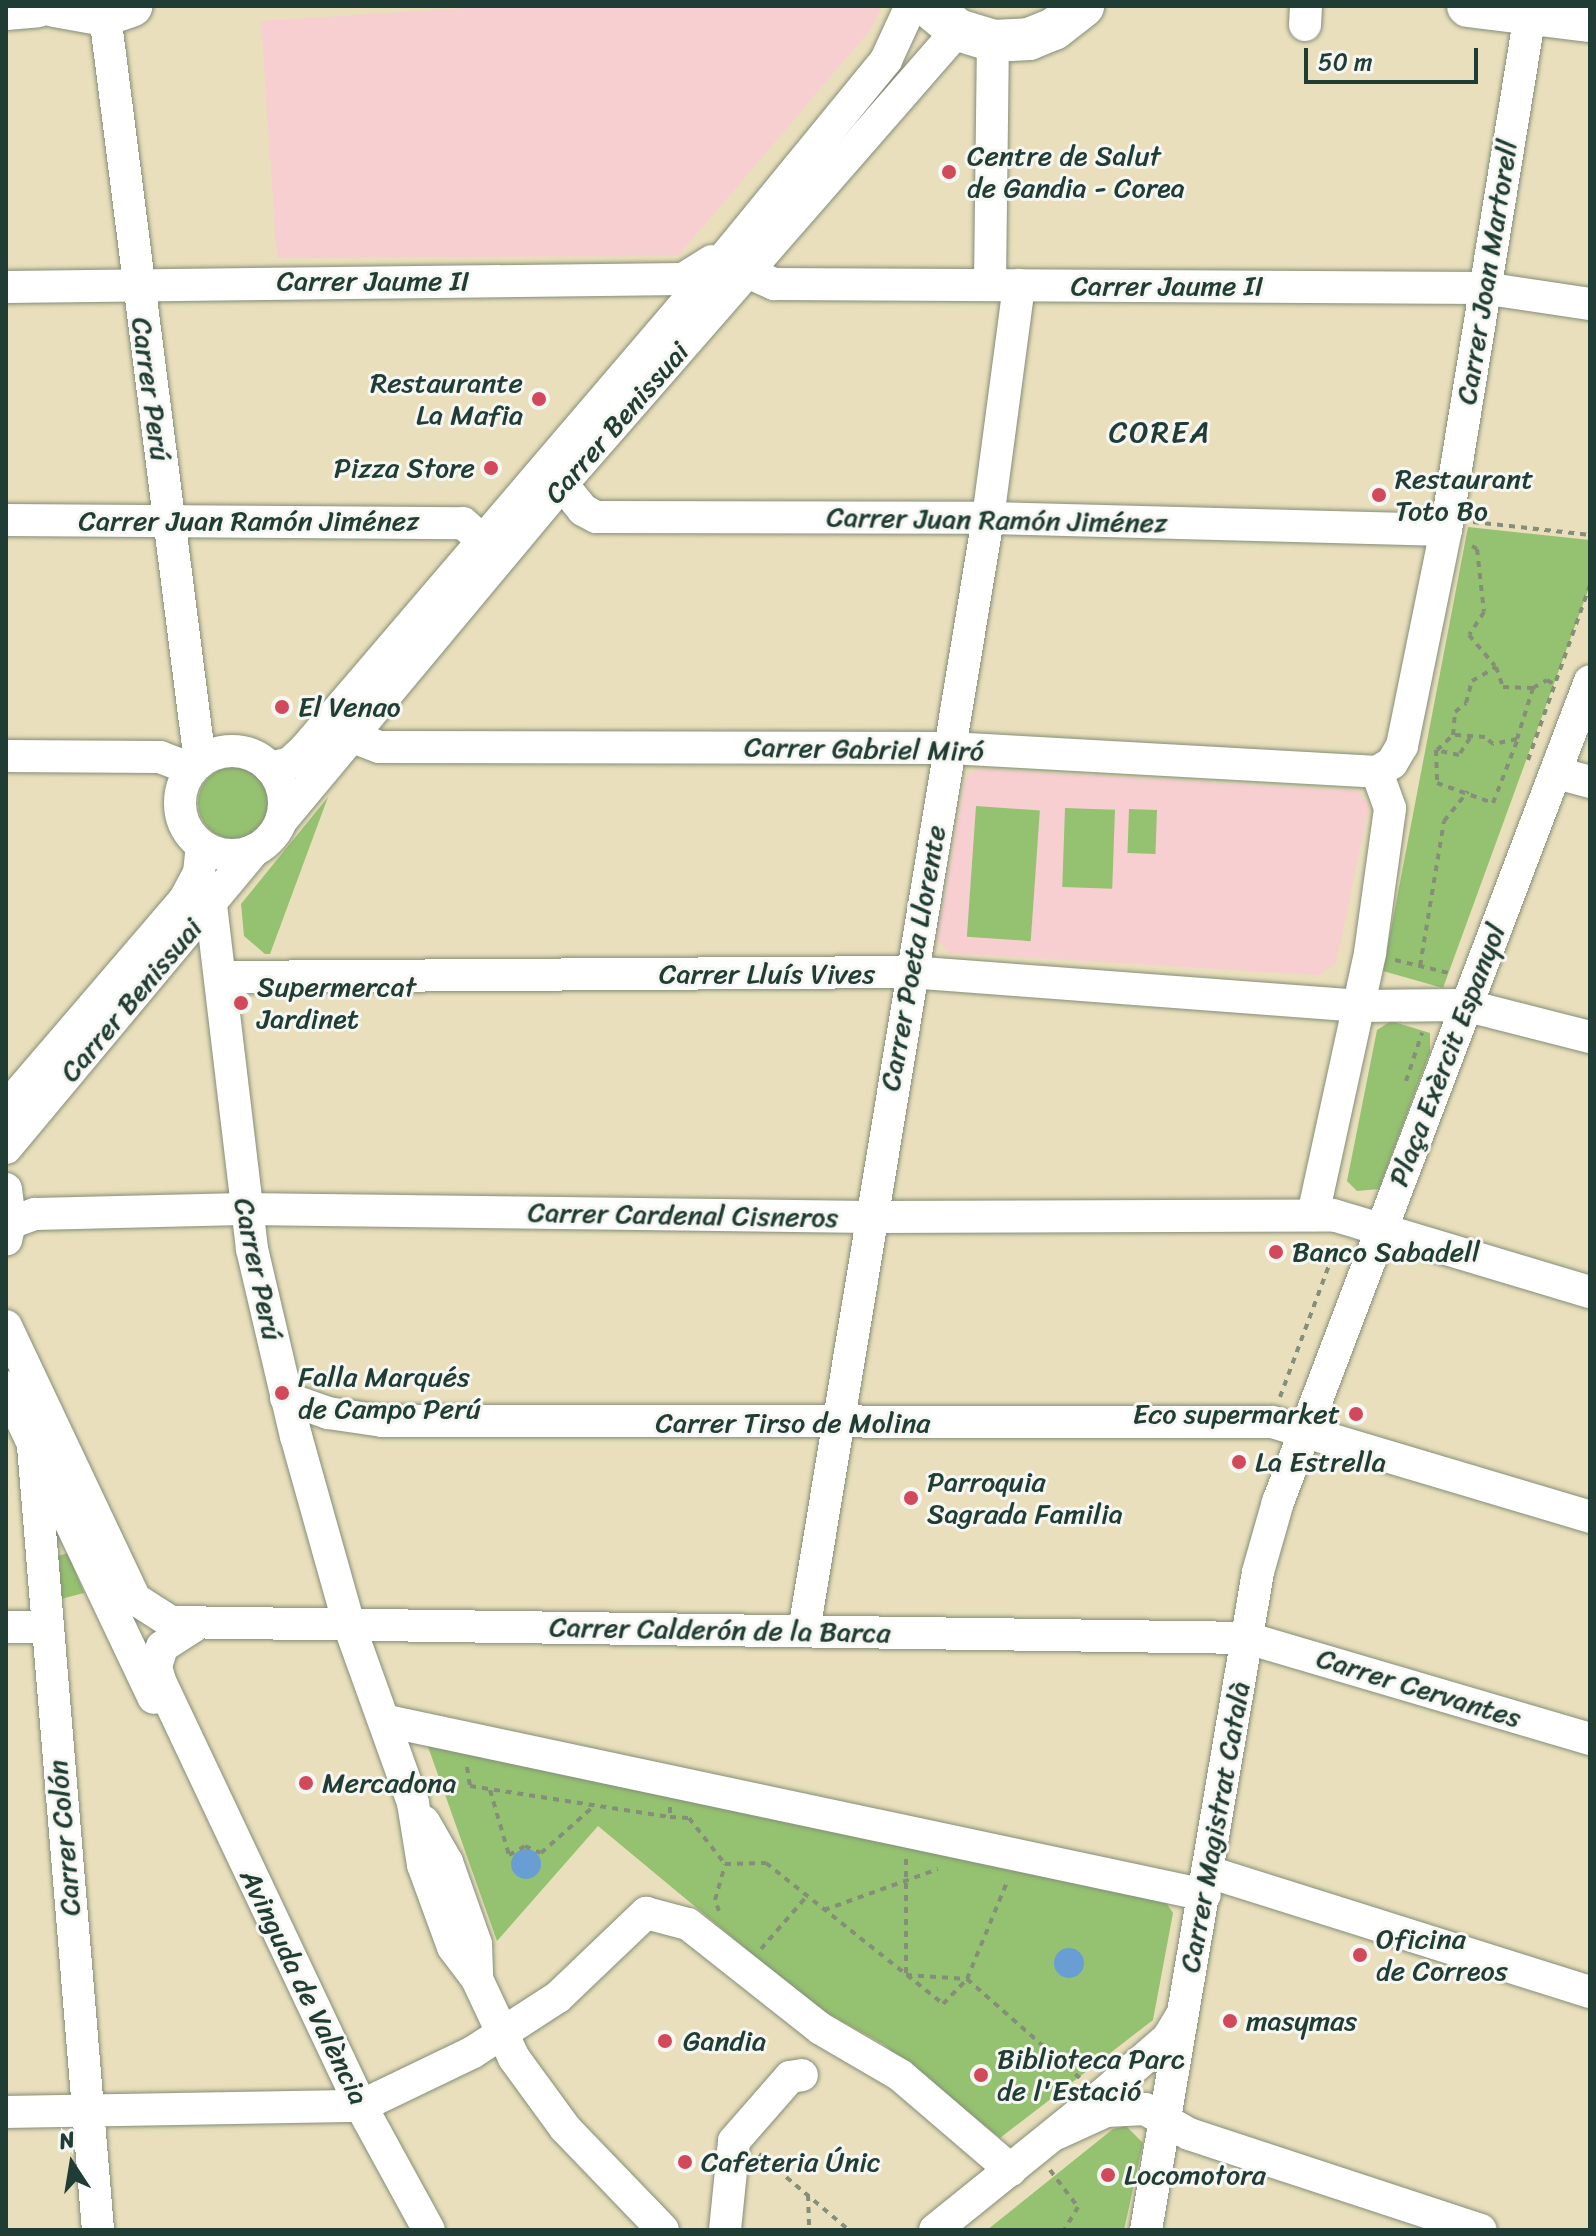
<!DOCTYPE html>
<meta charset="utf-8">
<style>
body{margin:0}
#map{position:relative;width:1596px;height:2236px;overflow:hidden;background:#e9dfbc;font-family:Sriracha,sans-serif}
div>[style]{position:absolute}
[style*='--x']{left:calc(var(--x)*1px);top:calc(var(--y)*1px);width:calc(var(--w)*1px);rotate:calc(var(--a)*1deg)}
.built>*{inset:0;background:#f7cfd1}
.green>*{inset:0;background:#95c270;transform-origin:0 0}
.round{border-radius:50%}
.water>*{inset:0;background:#699ed5}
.path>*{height:4px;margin-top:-2px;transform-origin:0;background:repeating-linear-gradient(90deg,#848e78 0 6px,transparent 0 12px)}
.roads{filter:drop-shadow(0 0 2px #848e78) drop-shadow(0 0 2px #848e78)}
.minor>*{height:32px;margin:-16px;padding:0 16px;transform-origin:16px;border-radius:16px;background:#fff}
.minor>.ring{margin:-16px;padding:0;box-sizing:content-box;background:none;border:32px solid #fff;border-radius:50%}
.major>*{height:42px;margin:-21px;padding:0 21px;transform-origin:21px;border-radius:21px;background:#fff}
.dots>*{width:22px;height:22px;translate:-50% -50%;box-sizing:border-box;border:4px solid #f6f6f2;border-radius:50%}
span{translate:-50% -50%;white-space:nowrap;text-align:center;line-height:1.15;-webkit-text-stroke:6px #f6f6f2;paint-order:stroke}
.poi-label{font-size:28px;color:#1f3d34}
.left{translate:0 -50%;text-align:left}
.right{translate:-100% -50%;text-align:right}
.street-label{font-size:28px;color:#1f3d34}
.neighbourhood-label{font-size:30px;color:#1f3d34;letter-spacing:2px}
.frame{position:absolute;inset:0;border:8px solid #1f3d34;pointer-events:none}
.north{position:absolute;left:32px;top:2124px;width:80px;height:80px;-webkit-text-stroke:6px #f6f6f2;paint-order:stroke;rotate:348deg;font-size:22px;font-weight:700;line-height:32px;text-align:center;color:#1f3d34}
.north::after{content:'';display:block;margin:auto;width:28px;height:36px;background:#1f3d34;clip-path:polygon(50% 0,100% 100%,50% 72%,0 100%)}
.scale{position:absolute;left:1304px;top:48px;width:174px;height:36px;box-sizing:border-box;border:4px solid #1f3d34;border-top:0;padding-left:10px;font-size:24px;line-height:28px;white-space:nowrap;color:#1f3d34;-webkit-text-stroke:6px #f6f6f2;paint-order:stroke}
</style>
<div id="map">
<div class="built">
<div style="clip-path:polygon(497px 6px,880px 6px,880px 10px,871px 29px,678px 256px,277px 258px,261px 21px)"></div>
<div style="clip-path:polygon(978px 769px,1358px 791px,1369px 806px,1336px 963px,1319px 975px,949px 953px,937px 940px,966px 777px)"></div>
</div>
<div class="green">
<div style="clip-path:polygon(1468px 527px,1590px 540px,1590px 585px,1443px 988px,1383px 971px)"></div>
<div class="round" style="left:198px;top:767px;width:72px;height:72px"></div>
<div style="clip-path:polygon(328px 797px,270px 954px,265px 954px,244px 936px,241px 904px)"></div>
<div style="left:976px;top:806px;width:64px;height:131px;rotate:4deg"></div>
<div style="left:1065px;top:808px;width:50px;height:79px;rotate:2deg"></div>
<div style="left:1129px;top:809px;width:28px;height:44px;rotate:2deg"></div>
<div style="clip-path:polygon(1391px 1021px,1430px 1033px,1430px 1052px,1379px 1189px,1357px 1191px,1347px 1181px,1377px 1030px)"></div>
<div style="clip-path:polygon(68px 1553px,84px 1593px,57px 1600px,54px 1557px)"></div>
<div style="clip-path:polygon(426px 1741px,1163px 1898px,1173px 1913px,1153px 2020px,1000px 2138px,883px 2044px,816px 2007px,598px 1826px,497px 1941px)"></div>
<div style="clip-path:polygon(1126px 2126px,1143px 2143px,1124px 2230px,987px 2230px,1113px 2129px)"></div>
</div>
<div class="water">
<div class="round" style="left:511px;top:1849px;width:30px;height:30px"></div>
<div class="round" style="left:1054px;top:1948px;width:30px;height:30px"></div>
</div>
<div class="path">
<div style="--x:1473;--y:522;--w:118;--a:6.3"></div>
<div style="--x:1472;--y:546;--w:6;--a:31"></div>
<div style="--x:1477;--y:549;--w:63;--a:83.7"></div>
<div style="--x:1484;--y:612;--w:27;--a:123"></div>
<div style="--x:1469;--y:635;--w:40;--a:50"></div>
<div style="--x:1496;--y:667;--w:21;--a:71"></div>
<div style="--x:1503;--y:687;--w:30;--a:2"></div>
<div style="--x:1533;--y:688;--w:53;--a:107.4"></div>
<div style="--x:1517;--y:739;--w:25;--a:168"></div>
<div style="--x:1493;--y:744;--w:11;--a:-139"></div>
<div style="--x:1485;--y:737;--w:32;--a:-176"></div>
<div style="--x:1453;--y:735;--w:23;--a:-85"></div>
<div style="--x:1455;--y:712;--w:14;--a:-39"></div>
<div style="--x:1466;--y:703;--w:23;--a:-75"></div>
<div style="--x:1472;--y:681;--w:28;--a:-30"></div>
<div style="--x:1533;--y:688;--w:16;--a:-30"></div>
<div style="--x:1547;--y:680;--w:9;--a:32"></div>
<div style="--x:1470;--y:738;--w:20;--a:123"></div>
<div style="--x:1459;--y:755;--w:24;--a:-168"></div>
<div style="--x:1436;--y:750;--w:33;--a:88"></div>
<div style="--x:1437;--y:783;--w:59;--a:19.7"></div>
<div style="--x:1493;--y:803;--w:66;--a:-68.8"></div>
<div style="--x:1437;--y:750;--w:22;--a:-43"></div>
<div style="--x:1528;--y:760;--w:186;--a:-70.5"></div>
<div style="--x:1395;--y:960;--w:56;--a:13.5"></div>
<div style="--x:1420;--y:966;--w:147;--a:-80.6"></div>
<div style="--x:1444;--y:821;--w:38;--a:-51"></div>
<div style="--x:1406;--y:1081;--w:51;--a:-71.6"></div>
<div style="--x:1280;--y:1397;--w:163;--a:-69.6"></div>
<div style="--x:467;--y:1767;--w:19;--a:81"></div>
<div style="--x:470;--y:1786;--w:202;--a:8.8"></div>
<div style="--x:490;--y:1790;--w:68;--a:73.7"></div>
<div style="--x:509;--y:1855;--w:18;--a:-29"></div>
<div style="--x:525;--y:1846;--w:17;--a:24"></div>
<div style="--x:541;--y:1853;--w:72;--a:-41.6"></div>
<div style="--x:670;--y:1807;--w:10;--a:90"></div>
<div style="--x:670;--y:1817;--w:19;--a:3"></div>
<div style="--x:689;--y:1818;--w:58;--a:52"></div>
<div style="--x:725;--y:1864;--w:41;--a:-1.4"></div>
<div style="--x:766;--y:1863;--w:226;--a:38.5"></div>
<div style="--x:943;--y:2004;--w:35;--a:-46"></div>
<div style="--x:967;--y:1979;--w:152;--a:41.3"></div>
<div style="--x:906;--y:1859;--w:116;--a:90"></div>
<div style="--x:906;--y:1975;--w:61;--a:3.8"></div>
<div style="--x:967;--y:1979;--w:105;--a:-67.6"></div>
<div style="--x:824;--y:1910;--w:121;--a:-19.8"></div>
<div style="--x:719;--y:1911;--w:12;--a:-110"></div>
<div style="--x:715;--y:1900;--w:37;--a:-74"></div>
<div style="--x:761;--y:1949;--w:70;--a:-49"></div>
<div style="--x:759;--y:2154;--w:118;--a:40.2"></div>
<div style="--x:1050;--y:2170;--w:46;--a:52.9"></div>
<div style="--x:1078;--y:2207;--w:27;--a:121"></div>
<div style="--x:808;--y:2195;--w:35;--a:88"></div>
</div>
<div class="roads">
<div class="minor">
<div style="--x:105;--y:15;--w:753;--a:82.75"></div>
<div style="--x:1305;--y:25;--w:19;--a:-87"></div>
<div style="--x:747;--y:272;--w:30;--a:24"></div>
<div style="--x:774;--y:284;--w:709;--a:0.32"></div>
<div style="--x:1483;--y:288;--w:108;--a:8.5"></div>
<div style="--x:990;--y:283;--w:242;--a:-89.3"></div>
<div style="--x:6;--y:287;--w:677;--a:-0.68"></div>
<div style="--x:683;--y:279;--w:34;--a:-32"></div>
<div style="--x:562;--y:484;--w:33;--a:51"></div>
<div style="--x:583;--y:510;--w:15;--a:28"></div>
<div style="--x:596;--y:517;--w:392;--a:0.1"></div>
<div style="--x:988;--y:518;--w:458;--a:1.5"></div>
<div style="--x:6;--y:520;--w:457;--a:0.4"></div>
<div style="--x:463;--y:523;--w:28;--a:42"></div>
<div style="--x:353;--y:737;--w:28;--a:21"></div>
<div style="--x:379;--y:747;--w:571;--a:0.1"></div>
<div style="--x:950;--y:748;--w:428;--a:3.2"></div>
<div class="ring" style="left:180px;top:751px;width:72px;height:72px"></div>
<div style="--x:6;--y:756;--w:154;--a:0.4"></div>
<div style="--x:160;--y:757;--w:34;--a:21"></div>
<div style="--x:270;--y:768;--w:21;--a:-14"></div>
<div style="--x:290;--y:763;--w:21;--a:-43"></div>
<div style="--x:305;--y:749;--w:633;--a:-49.49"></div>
<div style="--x:716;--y:268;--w:269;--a:-50.7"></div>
<div style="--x:886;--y:60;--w:60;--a:-65.2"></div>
<div style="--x:1377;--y:772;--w:17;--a:-31"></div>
<div style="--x:1392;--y:763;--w:20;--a:-60"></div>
<div style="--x:1402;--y:746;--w:220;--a:-78.5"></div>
<div style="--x:1446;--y:530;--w:523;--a:-80.75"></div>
<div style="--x:1557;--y:773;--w:34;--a:15"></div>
<div style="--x:281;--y:821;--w:439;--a:-50.2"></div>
<div style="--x:562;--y:484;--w:602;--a:-48.9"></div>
<div style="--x:211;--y:905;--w:346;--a:83.2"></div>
<div style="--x:252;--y:1249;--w:192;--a:76.8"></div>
<div style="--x:296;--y:1436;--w:196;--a:74.3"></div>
<div style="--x:349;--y:1625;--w:189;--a:70.2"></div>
<div style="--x:413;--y:1803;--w:63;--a:80.8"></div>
<div style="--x:423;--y:1865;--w:87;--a:69.9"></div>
<div style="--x:453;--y:1947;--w:40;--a:53"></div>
<div style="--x:477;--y:1979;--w:87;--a:64.9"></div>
<div style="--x:514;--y:2058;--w:87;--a:53.9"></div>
<div style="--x:565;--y:2128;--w:141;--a:46.1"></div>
<div style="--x:222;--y:977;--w:687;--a:-0.42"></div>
<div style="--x:909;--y:972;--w:450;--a:4.3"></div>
<div style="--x:1358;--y:1006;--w:106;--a:-0.5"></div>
<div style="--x:1464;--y:1005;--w:130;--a:14.3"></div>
<div style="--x:6;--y:1108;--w:275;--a:-49.4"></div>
<div style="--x:185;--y:899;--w:30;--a:-62"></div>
<div style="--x:199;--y:873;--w:27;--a:-84"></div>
<div style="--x:6;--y:1148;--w:388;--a:-50.2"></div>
<div style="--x:6;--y:1189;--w:34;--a:83"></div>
<div style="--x:10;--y:1223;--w:17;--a:103"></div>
<div style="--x:1313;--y:1215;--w:268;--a:-77.7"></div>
<div style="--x:1370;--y:953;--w:146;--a:-82.1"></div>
<div style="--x:1390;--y:808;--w:38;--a:-110"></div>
<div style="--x:10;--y:1223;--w:27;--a:-20"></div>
<div style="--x:35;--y:1214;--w:208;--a:-1.4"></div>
<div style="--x:243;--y:1209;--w:628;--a:0.73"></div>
<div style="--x:871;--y:1217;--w:462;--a:-0.2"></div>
<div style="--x:1333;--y:1215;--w:268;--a:16.7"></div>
<div style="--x:6;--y:1326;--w:302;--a:64.7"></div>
<div style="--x:135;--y:1599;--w:43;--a:32.6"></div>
<div style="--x:171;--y:1622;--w:1076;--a:0.85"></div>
<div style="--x:1247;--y:1638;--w:358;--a:16.4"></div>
<div style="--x:6;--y:1387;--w:344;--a:64.6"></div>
<div style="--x:286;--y:1398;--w:45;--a:19.7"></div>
<div style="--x:328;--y:1413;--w:55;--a:8.4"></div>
<div style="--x:382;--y:1421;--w:890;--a:0.06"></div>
<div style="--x:1272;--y:1422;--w:332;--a:16.6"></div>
<div style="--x:33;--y:1446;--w:787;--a:85.26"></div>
<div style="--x:194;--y:1626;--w:38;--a:147"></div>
<div style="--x:162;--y:1647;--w:21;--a:107"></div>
<div style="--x:156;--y:1667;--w:15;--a:74"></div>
<div style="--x:160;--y:1681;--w:470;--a:64.7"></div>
<div style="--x:361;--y:2106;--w:141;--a:61.3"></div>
<div style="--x:6;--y:1627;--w:41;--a:0"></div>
<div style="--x:804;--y:1631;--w:1128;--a:-80.61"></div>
<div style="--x:988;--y:518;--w:235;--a:-82.4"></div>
<div style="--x:387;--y:1721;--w:836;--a:12.01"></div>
<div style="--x:424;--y:1822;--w:46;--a:60.1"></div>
<div style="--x:447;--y:1862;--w:87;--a:70.5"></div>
<div style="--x:476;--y:1944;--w:35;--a:88"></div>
<div style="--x:1209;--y:1872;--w:399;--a:17.5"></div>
<div style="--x:6;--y:2112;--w:355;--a:-1"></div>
<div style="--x:361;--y:2106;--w:124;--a:-25.7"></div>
<div style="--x:473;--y:2052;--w:101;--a:-32.9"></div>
<div style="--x:558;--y:1997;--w:122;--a:-43.7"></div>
<div style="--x:646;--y:1913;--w:43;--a:14.7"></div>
<div style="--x:688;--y:1924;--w:169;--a:38.3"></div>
<div style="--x:821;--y:2029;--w:91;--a:30.2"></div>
<div style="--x:900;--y:2075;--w:146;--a:40.6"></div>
<div style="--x:1058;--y:2133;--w:53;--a:-24.6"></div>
<div style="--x:1106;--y:2111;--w:39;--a:-3"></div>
<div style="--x:1145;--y:2109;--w:51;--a:29.6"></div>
<div style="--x:1189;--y:2134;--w:307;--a:18.2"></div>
<div style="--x:725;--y:2230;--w:89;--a:-84.2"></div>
<div style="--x:734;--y:2141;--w:85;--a:-48.8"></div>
<div style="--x:790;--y:2077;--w:12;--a:-9"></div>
<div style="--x:935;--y:2230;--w:213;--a:-38.9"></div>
<div style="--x:1101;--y:2096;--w:89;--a:-40.9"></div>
<div style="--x:1168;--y:2038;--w:26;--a:-59"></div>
<div style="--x:1146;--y:2230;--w:667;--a:-80.34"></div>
<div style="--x:1258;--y:1572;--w:73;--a:-74.1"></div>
<div style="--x:1278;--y:1502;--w:878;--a:-69.19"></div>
</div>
<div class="major">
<div style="--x:55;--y:6;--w:51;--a:10.2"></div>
<div style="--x:105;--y:15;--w:28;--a:-19"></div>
<div style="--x:928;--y:6;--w:38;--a:39"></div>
<div style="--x:958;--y:30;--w:37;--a:17"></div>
<div style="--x:993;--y:41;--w:36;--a:-3"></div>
<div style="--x:1029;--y:39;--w:27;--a:-22"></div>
<div style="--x:1054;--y:29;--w:37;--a:-38"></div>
<div style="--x:1468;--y:6;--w:123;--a:7"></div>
<div style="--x:6;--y:9;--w:32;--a:-5"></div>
</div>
</div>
<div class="dots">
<div style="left:949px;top:172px;background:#d1495b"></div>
<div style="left:539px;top:399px;background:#d1495b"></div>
<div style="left:491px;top:468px;background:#d1495b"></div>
<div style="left:1379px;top:495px;background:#d1495b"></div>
<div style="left:282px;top:707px;background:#d1495b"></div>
<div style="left:241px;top:1003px;background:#d1495b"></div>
<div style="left:1276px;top:1252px;background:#d1495b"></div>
<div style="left:282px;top:1393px;background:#d1495b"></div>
<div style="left:1356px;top:1414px;background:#d1495b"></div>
<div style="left:1239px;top:1462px;background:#d1495b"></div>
<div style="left:911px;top:1498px;background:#d1495b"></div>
<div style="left:306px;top:1783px;background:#d1495b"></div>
<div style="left:1360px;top:1955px;background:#d1495b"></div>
<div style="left:1230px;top:2021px;background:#d1495b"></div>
<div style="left:665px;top:2041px;background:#d1495b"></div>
<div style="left:981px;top:2075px;background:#d1495b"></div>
<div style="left:685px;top:2162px;background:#d1495b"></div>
<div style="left:1108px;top:2175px;background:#d1495b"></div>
</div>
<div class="poi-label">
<span class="left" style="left:967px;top:172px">Centre de Salut<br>de Gandia - Corea</span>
<span class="right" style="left:523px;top:399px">Restaurante<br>La Mafia</span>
<span class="right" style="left:475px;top:468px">Pizza Store</span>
<span class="left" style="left:1395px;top:495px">Restaurant<br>Toto Bo</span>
<span class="left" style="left:298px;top:707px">El Venao</span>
<span class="left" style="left:257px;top:1003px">Supermercat<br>Jardinet</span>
<span class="left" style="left:1292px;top:1252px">Banco Sabadell</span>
<span class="left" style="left:298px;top:1393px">Falla Marqués<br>de Campo Perú</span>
<span class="right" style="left:1340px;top:1414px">Eco supermarket</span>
<span class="left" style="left:1255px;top:1462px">La Estrella</span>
<span class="left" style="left:927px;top:1498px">Parroquia<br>Sagrada Familia</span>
<span class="left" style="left:322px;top:1783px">Mercadona</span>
<span class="left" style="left:1376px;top:1955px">Oficina<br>de Correos</span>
<span class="left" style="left:1246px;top:2021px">masymas</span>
<span class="left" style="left:683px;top:2041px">Gandia</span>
<span class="left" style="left:997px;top:2075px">Biblioteca Parc<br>de l'Estació</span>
<span class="left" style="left:701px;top:2162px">Cafeteria Únic</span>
<span class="left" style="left:1124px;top:2175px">Locomotora</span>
</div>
<div class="street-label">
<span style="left:1487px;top:272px;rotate:-81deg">Carrer Joan Martorell</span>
<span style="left:373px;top:281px">Carrer Jaume II</span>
<span style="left:1167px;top:286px">Carrer Jaume II</span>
<span style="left:151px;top:389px;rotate:82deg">Carrer Perú</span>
<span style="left:617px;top:423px;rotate:-49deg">Carrer Benissuai</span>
<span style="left:997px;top:520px;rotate:1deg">Carrer Juan Ramón Jiménez</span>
<span style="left:249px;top:521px">Carrer Juan Ramón Jiménez</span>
<span style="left:864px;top:749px;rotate:1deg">Carrer Gabriel Miró</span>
<span style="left:913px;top:958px;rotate:-80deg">Carrer Poeta Llorente</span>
<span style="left:767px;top:974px">Carrer Lluís Vives</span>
<span style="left:131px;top:1000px;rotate:-50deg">Carrer Benissuai</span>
<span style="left:1447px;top:1055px;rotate:-69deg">Plaça Exèrcit Espanyol</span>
<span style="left:683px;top:1215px;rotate:1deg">Carrer Cardenal Cisneros</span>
<span style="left:258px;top:1269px;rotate:78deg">Carrer Perú</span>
<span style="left:793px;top:1423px">Carrer Tirso de Molina</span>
<span style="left:720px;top:1630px;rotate:1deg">Carrer Calderón de la Barca</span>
<span style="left:1419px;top:1688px;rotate:17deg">Carrer Cervantes</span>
<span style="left:1215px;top:1827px;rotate:-80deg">Carrer Magistrat Català</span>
<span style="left:64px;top:1838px;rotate:-95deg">Carrer Colón</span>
<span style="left:304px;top:1987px;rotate:64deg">Avinguda de València</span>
</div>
<div class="neighbourhood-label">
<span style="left:1160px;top:432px">COREA</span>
</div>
<div class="frame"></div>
<div class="north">N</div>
<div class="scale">50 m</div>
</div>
